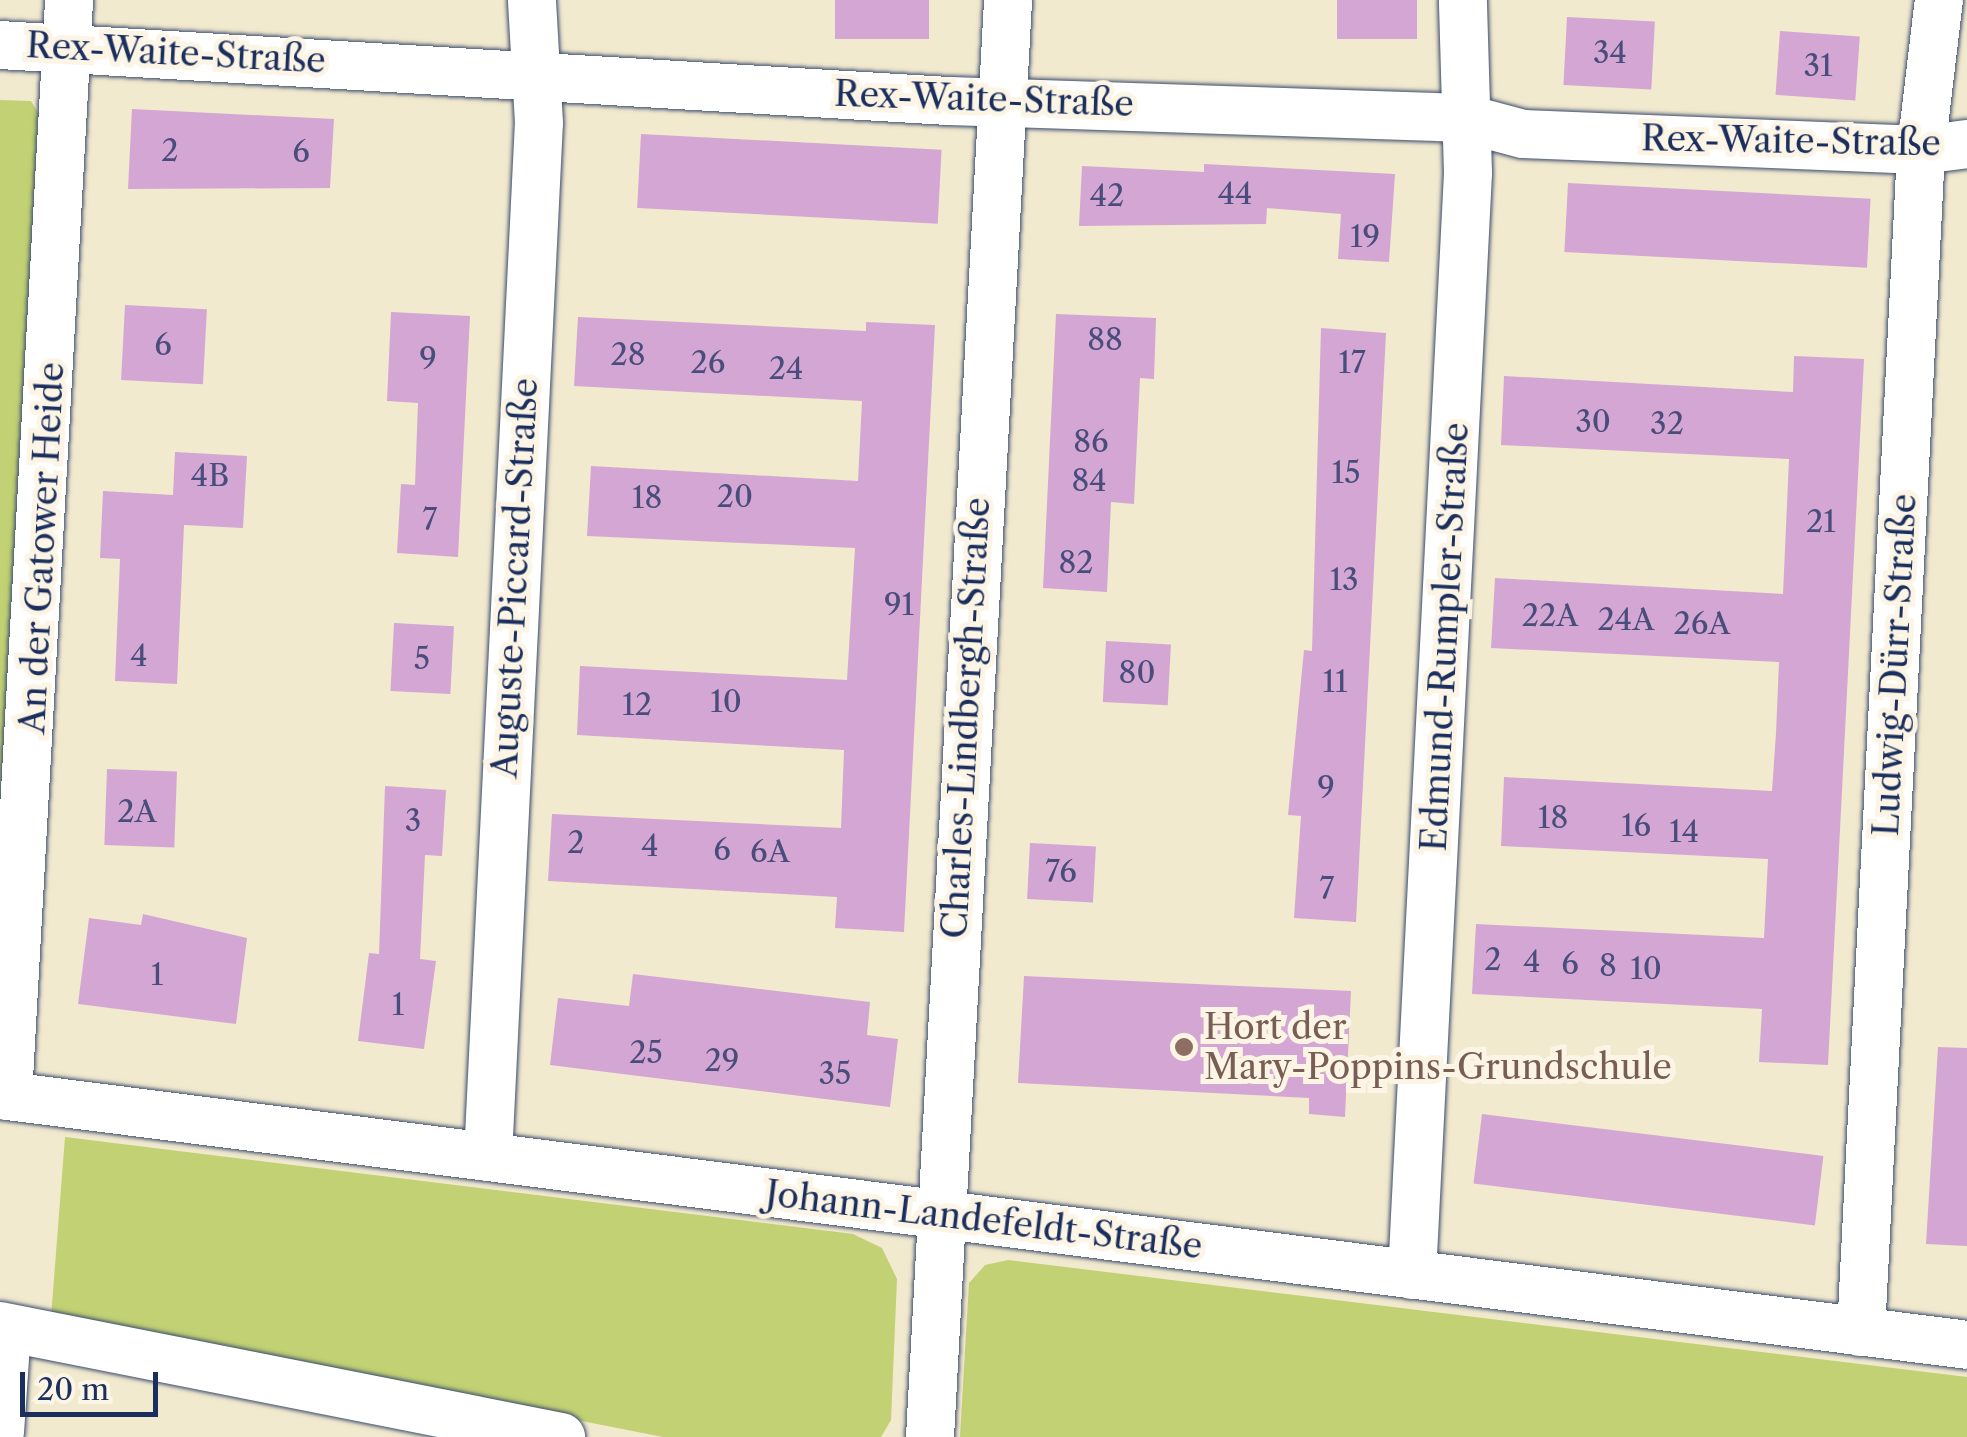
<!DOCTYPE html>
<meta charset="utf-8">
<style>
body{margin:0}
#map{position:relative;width:1967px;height:1437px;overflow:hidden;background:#f2eacf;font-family:"Libre Caslon Text",serif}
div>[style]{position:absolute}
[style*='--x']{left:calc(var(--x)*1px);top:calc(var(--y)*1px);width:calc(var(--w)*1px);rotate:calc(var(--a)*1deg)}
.green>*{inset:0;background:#c2d173}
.building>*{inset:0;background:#d4a6d3;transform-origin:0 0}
.roads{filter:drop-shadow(0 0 2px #3b4b6f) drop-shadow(0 0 2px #3b4b6f)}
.minor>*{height:48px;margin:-24px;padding:0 24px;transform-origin:24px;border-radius:24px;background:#fff}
.dots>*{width:28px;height:28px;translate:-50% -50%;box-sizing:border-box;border:5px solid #fcf5e5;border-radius:50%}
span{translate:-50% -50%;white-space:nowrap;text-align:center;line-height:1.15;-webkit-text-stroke:10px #fcf5e5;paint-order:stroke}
.number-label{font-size:30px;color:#494d7b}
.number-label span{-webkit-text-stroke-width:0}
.street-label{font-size:35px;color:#1b2f5e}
.education-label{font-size:35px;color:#785e54}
.left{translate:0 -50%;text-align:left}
.scale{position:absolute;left:20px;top:1372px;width:138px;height:45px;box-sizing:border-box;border:5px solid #1b2f5e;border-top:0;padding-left:12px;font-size:30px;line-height:35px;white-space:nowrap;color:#1b2f5e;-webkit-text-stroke:8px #fcf5e5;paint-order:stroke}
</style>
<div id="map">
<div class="green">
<div style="clip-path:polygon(0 100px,31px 101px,39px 114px,0 991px)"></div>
<div style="clip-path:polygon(65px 1137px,853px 1234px,882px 1248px,897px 1279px,891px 1420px,881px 1437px,663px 1437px,51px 1317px)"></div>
<div style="clip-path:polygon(1008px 1260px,1967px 1377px,1967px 1437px,960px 1437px,969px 1283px,985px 1265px)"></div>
</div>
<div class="building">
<div style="left:835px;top:0;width:94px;height:39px"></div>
<div style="left:1337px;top:0;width:80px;height:39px"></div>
<div style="left:1567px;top:17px;width:88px;height:68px;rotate:3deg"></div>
<div style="left:1780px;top:31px;width:80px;height:64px;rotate:4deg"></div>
<div style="clip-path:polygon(132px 109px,334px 119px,330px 188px,128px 189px)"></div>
<div style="left:641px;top:134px;width:301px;height:74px;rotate:3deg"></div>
<div style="clip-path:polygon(1204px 164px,1395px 174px,1389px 262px,1338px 259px,1341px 214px,1267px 208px,1266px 224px,1079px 226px,1082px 166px,1204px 172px)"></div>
<div style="left:1568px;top:183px;width:303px;height:69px;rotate:3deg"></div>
<div style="left:125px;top:305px;width:82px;height:75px;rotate:3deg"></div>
<div style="clip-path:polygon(391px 312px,470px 316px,458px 557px,397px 553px,401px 484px,415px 485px,418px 403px,387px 401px)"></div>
<div style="clip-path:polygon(1056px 314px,1156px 318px,1154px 379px,1140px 378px,1134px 504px,1111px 502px,1107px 592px,1043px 588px)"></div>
<div style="clip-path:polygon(578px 317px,866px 331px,866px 322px,935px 325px,904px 932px,835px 928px,837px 897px,548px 881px,552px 814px,841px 828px,844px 750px,577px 735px,580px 666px,847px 680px,855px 548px,587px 536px,591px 466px,858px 481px,862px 401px,574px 386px)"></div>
<div style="clip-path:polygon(1321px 328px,1386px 333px,1356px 922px,1294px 918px,1301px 816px,1288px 815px,1304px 650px,1312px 651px)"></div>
<div style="clip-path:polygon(1794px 356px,1864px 359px,1828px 1065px,1759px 1062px,1762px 1009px,1472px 994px,1476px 924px,1764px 938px,1768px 859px,1501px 846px,1504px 777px,1772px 791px,1776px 733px,1779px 662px,1491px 648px,1495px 578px,1783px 594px,1789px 459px,1501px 445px,1504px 376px,1793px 392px)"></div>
<div style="clip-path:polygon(175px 452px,247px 456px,243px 528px,184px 525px,177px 684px,115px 681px,120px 559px,100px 558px,103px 491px,173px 495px)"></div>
<div style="left:394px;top:623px;width:60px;height:68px;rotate:3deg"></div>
<div style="left:1106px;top:641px;width:65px;height:61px;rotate:3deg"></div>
<div style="left:107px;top:769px;width:70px;height:76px;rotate:2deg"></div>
<div style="clip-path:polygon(385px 786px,446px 790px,442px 856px,425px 855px,420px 959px,436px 961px,424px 1049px,358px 1041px,369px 953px,379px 954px)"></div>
<div style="left:1030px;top:843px;width:66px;height:56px;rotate:3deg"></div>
<div style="clip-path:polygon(143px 914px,247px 938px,236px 1024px,78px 1004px,89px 918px,141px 925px)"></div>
<div style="clip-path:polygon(633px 974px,870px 1002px,867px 1035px,898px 1039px,890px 1107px,550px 1065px,558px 998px,629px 1006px)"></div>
<div style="clip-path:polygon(1024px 976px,1351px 991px,1345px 1117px,1309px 1114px,1309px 1098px,1018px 1083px)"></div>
<div style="clip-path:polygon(1938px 1047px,1967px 1048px,1967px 1246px,1926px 1244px)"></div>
<div style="left:1482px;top:1114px;width:344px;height:70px;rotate:7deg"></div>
</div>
<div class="roads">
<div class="minor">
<div style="--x:0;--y:45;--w:951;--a:3.38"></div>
<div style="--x:949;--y:101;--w:514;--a:1.89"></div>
<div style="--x:1463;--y:118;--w:62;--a:14.9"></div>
<div style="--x:1523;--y:134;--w:398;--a:2.3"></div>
<div style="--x:1921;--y:150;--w:46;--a:-7.4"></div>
<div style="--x:0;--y:1095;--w:1983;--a:7.24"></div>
<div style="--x:8;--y:1096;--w:1098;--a:-86.81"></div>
<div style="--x:488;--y:1157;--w:1035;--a:-87.18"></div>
<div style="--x:539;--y:123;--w:123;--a:-93.3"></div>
<div style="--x:1412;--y:1275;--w:1103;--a:-87.09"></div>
<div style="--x:1468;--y:173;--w:173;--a:-91.7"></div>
<div style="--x:0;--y:1326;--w:572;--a:11.19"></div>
<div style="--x:1861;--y:1332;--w:1184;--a:-87.09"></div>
<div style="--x:1921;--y:150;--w:151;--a:-83.2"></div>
<div style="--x:0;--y:1432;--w:104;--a:-86.1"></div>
<div style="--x:930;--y:1437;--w:1439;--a:-86.89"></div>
</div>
</div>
<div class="dots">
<div style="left:1184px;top:1047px;background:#8d6e63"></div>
</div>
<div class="number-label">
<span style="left:1610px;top:53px">34</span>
<span style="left:1818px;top:66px">31</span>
<span style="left:170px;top:151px">2</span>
<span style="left:301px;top:152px">6</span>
<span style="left:1235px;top:194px">44</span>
<span style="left:1107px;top:196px">42</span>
<span style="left:1365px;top:237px">19</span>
<span style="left:1105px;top:340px">88</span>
<span style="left:163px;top:345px">6</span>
<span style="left:628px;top:355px">28</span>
<span style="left:428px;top:359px">9</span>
<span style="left:708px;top:363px">26</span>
<span style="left:1352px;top:363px">17</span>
<span style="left:786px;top:369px">24</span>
<span style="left:1593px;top:422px">30</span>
<span style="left:1667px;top:424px">32</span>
<span style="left:1091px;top:442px">86</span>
<span style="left:1346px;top:473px">15</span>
<span style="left:210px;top:476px">4B</span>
<span style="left:1089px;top:481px">84</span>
<span style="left:735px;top:497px">20</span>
<span style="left:647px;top:498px">18</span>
<span style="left:430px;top:520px">7</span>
<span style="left:1821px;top:522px">21</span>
<span style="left:1076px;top:563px">82</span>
<span style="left:1344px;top:580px">13</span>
<span style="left:899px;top:605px">91</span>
<span style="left:1550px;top:616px">22A</span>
<span style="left:1626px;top:620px">24A</span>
<span style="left:1702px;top:624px">26A</span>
<span style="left:139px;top:656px">4</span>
<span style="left:422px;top:659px">5</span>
<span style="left:1137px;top:673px">80</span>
<span style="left:1335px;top:682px">11</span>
<span style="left:726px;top:702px">10</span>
<span style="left:637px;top:705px">12</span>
<span style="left:1326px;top:788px">9</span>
<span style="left:137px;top:812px">2A</span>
<span style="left:1553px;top:818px">18</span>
<span style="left:413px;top:821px">3</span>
<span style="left:1636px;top:826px">16</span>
<span style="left:1684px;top:832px">14</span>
<span style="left:576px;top:843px">2</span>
<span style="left:650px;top:846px">4</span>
<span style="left:722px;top:850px">6</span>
<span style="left:770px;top:852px">6A</span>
<span style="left:1061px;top:872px">76</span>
<span style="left:1327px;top:889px">7</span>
<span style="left:1493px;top:960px">2</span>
<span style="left:1532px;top:962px">4</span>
<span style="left:1570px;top:964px">6</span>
<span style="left:1608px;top:966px">8</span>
<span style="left:1646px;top:969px">10</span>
<span style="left:157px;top:975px">1</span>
<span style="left:398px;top:1005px">1</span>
<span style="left:646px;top:1053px">25</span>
<span style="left:722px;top:1061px">29</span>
<span style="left:835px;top:1074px">35</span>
</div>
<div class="street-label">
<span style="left:176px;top:53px;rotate:3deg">Rex-Waite-Straße</span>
<span style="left:984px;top:99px;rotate:2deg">Rex-Waite-Straße</span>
<span style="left:1791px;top:141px;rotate:1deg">Rex-Waite-Straße</span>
<span style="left:42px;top:548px;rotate:-87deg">An der Gatower Heide</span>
<span style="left:515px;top:578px;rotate:-87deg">Auguste-Piccard-Straße</span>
<span style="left:1445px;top:637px;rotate:-87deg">Edmund-Rumpler-Straße</span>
<span style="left:1895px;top:665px;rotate:-87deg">Ludwig-Dürr-Straße</span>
<span style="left:966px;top:718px;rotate:-87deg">Charles-Lindbergh-Straße</span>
<span style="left:984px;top:1220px;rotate:7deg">Johann-Landefeldt-Straße</span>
</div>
<div class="education-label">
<span class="left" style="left:1204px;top:1047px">Hort der<br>Mary-Poppins-Grundschule</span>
</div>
<div class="scale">20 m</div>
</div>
